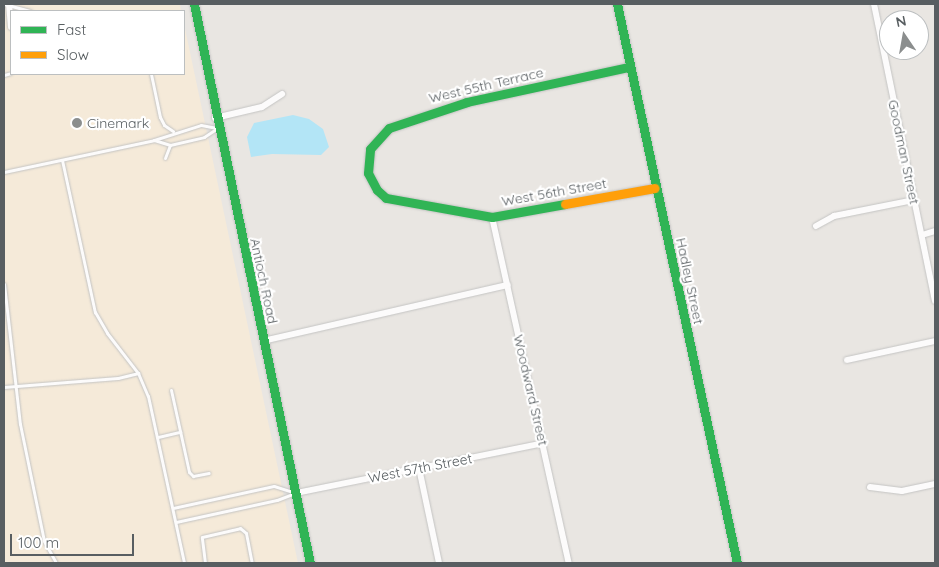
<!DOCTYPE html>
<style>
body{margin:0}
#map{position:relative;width:939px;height:567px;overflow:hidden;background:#e9e6e2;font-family:Quicksand,sans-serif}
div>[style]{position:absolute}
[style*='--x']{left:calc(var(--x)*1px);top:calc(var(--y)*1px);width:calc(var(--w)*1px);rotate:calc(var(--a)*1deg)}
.commercial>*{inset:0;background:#f5ead9}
.water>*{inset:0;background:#b3e5f6}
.roads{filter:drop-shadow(0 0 1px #c4c4c3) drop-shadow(0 0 1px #c4c4c3)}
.lane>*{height:3px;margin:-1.5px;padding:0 1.5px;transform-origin:1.5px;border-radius:1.5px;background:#fcfbfb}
.street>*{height:6px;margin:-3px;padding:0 3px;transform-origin:3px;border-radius:3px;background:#fcfbfb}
.fast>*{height:9px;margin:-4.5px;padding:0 4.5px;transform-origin:4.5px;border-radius:4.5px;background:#30b455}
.slow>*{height:9px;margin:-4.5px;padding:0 4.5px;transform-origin:4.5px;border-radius:4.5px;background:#ff9f0a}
.dots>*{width:14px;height:14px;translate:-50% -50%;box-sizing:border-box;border:2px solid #fff;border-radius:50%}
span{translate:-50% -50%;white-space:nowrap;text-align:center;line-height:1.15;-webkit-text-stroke:4.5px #fff;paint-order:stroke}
.street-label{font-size:14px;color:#585e61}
.poi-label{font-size:14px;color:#585e61}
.left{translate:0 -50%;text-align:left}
.frame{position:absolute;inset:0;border:5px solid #585e61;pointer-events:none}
.legend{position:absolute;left:10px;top:10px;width:175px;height:65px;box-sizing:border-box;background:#fff;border:1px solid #bcbfc0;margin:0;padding:6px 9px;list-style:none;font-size:15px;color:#585e61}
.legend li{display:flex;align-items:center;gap:10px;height:25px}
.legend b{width:25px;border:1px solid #bcbfc0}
.north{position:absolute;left:879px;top:10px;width:50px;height:50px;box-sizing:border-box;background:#fff;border:1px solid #bcbfc0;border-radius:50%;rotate:348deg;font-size:14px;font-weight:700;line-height:20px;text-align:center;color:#585e61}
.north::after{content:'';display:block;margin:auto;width:18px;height:22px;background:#8b8e8e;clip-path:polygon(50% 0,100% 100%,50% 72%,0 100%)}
.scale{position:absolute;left:10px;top:534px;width:124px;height:22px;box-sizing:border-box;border:2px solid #585e61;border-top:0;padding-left:6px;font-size:15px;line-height:18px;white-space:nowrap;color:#585e61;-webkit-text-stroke:4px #fff;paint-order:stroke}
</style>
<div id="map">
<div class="commercial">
<div style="clip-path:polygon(4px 4px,180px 4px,181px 11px,11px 11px,11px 74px,184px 74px,184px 24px,298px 563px,4px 563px)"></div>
</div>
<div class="water">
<div style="clip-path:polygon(293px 115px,309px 119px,323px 129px,329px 147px,321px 155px,272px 154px,251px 157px,247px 137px,254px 123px)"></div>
</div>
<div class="roads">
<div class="lane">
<div style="--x:4;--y:4;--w:28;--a:15"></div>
<div style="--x:151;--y:74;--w:44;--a:78.2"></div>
<div style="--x:160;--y:117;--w:9;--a:63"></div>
<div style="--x:164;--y:125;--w:11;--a:34"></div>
<div style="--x:4;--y:75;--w:7;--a:-16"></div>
<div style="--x:154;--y:140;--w:17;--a:17"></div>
<div style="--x:170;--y:145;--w:35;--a:-13"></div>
<div style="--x:204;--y:137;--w:14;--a:-34"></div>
<div style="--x:165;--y:158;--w:14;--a:-69"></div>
<div style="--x:62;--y:160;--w:156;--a:77.8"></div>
<div style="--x:95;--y:312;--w:24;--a:60"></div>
<div style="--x:107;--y:333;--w:51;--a:52.2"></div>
<div style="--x:138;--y:373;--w:25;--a:67"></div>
<div style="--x:148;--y:396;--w:171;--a:77.8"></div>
<div style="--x:4;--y:172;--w:153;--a:-12"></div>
<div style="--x:154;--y:140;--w:49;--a:-17.7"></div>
<div style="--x:201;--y:125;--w:16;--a:11"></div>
<div style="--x:4;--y:284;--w:141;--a:83.5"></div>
<div style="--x:20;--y:424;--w:119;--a:78.4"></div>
<div style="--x:44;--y:541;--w:25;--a:61"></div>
<div style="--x:4;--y:387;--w:114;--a:-4.5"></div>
<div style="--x:118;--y:378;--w:21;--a:-14"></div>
<div style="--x:171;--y:390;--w:84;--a:77.6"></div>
<div style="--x:189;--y:472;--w:6;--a:45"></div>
<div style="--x:193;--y:476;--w:16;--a:-11"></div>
<div style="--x:158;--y:437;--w:23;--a:-13"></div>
<div style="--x:173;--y:508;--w:103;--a:-12.3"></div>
<div style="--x:274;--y:486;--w:20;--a:18"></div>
<div style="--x:176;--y:522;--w:103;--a:-12.3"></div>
<div style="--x:277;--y:500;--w:19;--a:-21"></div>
<div style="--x:205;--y:563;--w:26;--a:-97"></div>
<div style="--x:202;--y:537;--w:39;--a:-13"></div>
<div style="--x:240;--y:528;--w:8;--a:40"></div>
<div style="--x:246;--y:533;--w:31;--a:79"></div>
</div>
<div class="street">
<div style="--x:9;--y:4;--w:23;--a:85"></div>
<div style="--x:874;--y:4;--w:303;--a:78.4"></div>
<div style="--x:215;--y:118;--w:48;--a:-13.2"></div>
<div style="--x:262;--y:107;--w:24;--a:-33"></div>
<div style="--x:492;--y:217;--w:354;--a:77.5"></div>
<div style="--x:816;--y:226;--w:21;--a:-29"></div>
<div style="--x:834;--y:216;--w:82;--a:-11.3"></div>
<div style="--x:922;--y:235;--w:14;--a:-17"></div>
<div style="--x:263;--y:341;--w:251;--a:-12.9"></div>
<div style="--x:847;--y:360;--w:90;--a:-12.2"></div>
<div style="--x:419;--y:468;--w:97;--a:78.1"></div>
<div style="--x:870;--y:487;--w:32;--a:7"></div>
<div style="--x:902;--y:491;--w:34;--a:-12"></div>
<div style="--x:296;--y:493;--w:252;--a:-11.4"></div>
</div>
<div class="fast">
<div style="--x:194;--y:4;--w:571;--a:78.28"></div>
<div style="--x:617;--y:4;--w:572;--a:77.88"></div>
<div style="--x:565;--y:204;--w:74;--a:169.9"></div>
<div style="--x:492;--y:217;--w:108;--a:-169.8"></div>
<div style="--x:386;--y:198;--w:12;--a:-138"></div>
<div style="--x:377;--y:190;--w:19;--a:-118"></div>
<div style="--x:368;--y:173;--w:24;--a:-85"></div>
<div style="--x:370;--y:149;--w:28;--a:-48"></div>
<div style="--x:389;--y:128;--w:82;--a:-18.4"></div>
<div style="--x:467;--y:102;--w:166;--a:-12.2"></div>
</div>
<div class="slow">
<div style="--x:565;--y:204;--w:91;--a:-10.1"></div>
</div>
</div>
<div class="dots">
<div style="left:77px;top:123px;background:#8b8e8e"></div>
</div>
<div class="street-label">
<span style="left:486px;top:85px;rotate:-13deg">West 55th Terrace</span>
<span style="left:904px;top:152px;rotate:78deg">Goodman Street</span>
<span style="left:554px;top:192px;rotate:-10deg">West 56th Street</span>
<span style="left:264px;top:281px;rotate:78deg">Antioch Road</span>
<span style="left:690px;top:281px;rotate:78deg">Hadley Street</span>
<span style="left:531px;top:390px;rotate:77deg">Woodward Street</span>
<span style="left:420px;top:468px;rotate:-11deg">West 57th Street</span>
</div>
<div class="poi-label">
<span class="left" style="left:87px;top:123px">Cinemark</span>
</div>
<div class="frame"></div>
<ul class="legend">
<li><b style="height:6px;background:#30b455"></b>Fast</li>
<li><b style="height:6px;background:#ff9f0a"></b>Slow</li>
</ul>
<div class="north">N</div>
<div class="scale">100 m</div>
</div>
